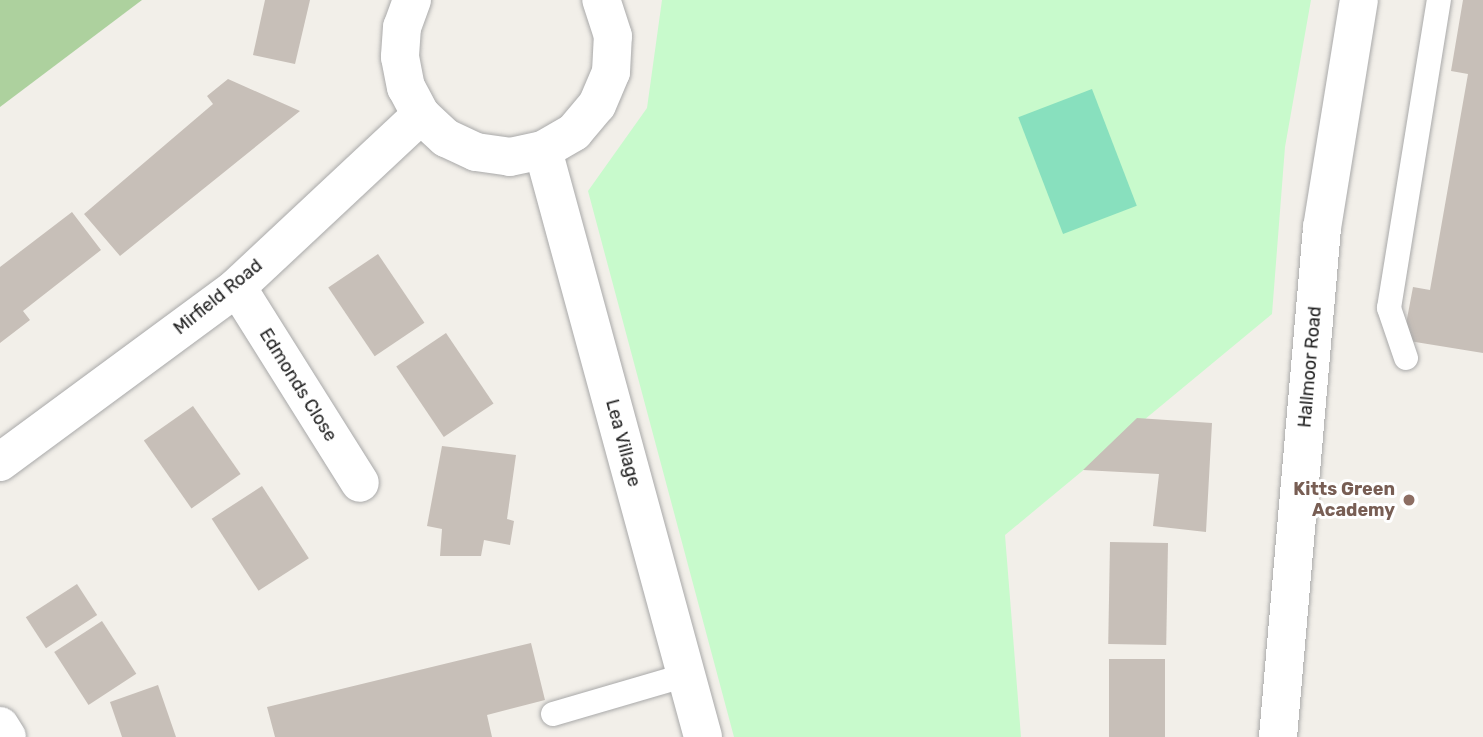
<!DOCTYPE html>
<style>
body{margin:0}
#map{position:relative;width:1483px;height:737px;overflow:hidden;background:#f2efe9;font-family:Rubik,sans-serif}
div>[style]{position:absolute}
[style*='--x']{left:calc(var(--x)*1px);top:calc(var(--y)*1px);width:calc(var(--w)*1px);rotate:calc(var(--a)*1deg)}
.forest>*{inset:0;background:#add19e}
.park>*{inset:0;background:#c8facc}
.pitch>*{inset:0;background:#88e0be;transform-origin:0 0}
.building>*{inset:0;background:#c7bfb8;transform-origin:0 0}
.roads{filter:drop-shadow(0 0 2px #a9a9a9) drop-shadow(0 0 2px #a9a9a9)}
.service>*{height:24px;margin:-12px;padding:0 12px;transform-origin:12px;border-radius:12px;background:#fff}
.minor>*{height:38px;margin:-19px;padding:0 19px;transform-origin:19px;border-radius:19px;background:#fff}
.tertiary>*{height:38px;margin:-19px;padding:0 19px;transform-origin:19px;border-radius:19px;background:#fff}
.dots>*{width:19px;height:19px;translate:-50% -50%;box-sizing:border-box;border:4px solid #fff;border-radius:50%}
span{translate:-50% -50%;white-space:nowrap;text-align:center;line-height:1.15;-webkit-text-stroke:6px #fff;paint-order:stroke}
.street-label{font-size:18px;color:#222}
.education-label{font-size:18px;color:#785e54;font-weight:700}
.right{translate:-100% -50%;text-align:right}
</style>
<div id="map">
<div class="forest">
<div style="clip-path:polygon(0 0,142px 0,0 107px)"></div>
</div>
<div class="park">
<div style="clip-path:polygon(662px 0,1311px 0,1285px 147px,1272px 314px,1005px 535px,1021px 737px,734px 737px,588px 191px,647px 108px)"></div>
</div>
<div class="pitch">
<div style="left:1092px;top:89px;width:125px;height:79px;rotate:69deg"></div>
</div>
<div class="building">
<div style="clip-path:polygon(265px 0,310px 0,295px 64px,253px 55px)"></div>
<div style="clip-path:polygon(1463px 0,1483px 0,1483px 353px,1403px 340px,1413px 287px,1430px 290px,1468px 74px,1451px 71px)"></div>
<div style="clip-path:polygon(228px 79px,300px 111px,120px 256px,84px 214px,213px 104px,207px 96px)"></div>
<div style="clip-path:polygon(72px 212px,101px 250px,23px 311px,30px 320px,0 343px,0 267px)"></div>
<div style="left:378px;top:254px;width:83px;height:60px;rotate:56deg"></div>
<div style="left:446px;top:333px;width:85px;height:60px;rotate:56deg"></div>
<div style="left:193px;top:406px;width:83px;height:60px;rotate:55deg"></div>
<div style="clip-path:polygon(1137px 418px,1212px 423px,1206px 532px,1153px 526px,1159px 474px,1083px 470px)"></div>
<div style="clip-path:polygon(442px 446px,516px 455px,507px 519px,514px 521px,510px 545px,484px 540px,481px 556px,440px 556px,442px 529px,427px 526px)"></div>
<div style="left:262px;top:486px;width:86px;height:60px;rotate:57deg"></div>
<div style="left:1110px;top:542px;width:58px;height:102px;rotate:1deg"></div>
<div style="left:77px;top:584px;width:37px;height:61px;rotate:57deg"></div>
<div style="left:102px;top:621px;width:63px;height:57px;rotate:57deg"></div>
<div style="clip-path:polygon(531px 643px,545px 700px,487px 715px,492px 737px,275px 737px,267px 707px)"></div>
<div style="left:1109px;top:659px;width:56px;height:78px"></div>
<div style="clip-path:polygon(158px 685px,176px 737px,122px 737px,110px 702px)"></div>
</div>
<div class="roads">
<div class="service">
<div style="--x:1406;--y:358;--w:53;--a:-108.8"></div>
<div style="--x:1389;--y:308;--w:312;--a:-80.8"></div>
<div style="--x:553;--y:714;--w:139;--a:-16.3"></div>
</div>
<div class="minor">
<div style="--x:543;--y:150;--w:608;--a:74.75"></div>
<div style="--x:237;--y:287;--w:231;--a:57.9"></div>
<div style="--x:0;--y:726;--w:13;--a:58"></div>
<div style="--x:1278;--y:737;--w:511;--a:-85.06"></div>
<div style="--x:1322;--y:228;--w:231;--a:-80.8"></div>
</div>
<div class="tertiary">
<div style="--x:412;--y:0;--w:29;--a:110"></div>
<div style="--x:402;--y:27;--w:30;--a:94"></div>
<div style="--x:400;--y:57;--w:31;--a:79"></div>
<div style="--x:406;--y:87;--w:32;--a:62"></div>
<div style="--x:421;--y:115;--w:34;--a:43"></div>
<div style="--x:446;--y:138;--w:33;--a:25"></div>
<div style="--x:476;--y:152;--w:34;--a:8"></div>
<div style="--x:510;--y:157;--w:34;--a:-12"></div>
<div style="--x:543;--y:150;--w:36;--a:-30"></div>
<div style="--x:574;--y:132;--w:35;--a:-50"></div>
<div style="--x:597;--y:105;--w:36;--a:-67"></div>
<div style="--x:611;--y:72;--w:36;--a:-87"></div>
<div style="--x:613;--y:36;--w:38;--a:-108"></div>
<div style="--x:0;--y:462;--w:295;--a:-36.4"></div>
<div style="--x:237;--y:287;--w:252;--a:-43.1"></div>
</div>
</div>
<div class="dots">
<div style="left:1409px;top:500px;background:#8d6e63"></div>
</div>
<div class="street-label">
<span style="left:218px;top:297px;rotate:-39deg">Mirfield Road</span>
<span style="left:1310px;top:367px;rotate:-85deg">Hallmoor Road</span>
<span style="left:298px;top:385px;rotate:58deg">Edmonds Close</span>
<span style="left:623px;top:443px;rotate:75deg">Lea Village</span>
</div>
<div class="education-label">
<span class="right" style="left:1395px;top:500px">Kitts Green<br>Academy</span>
</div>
</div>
